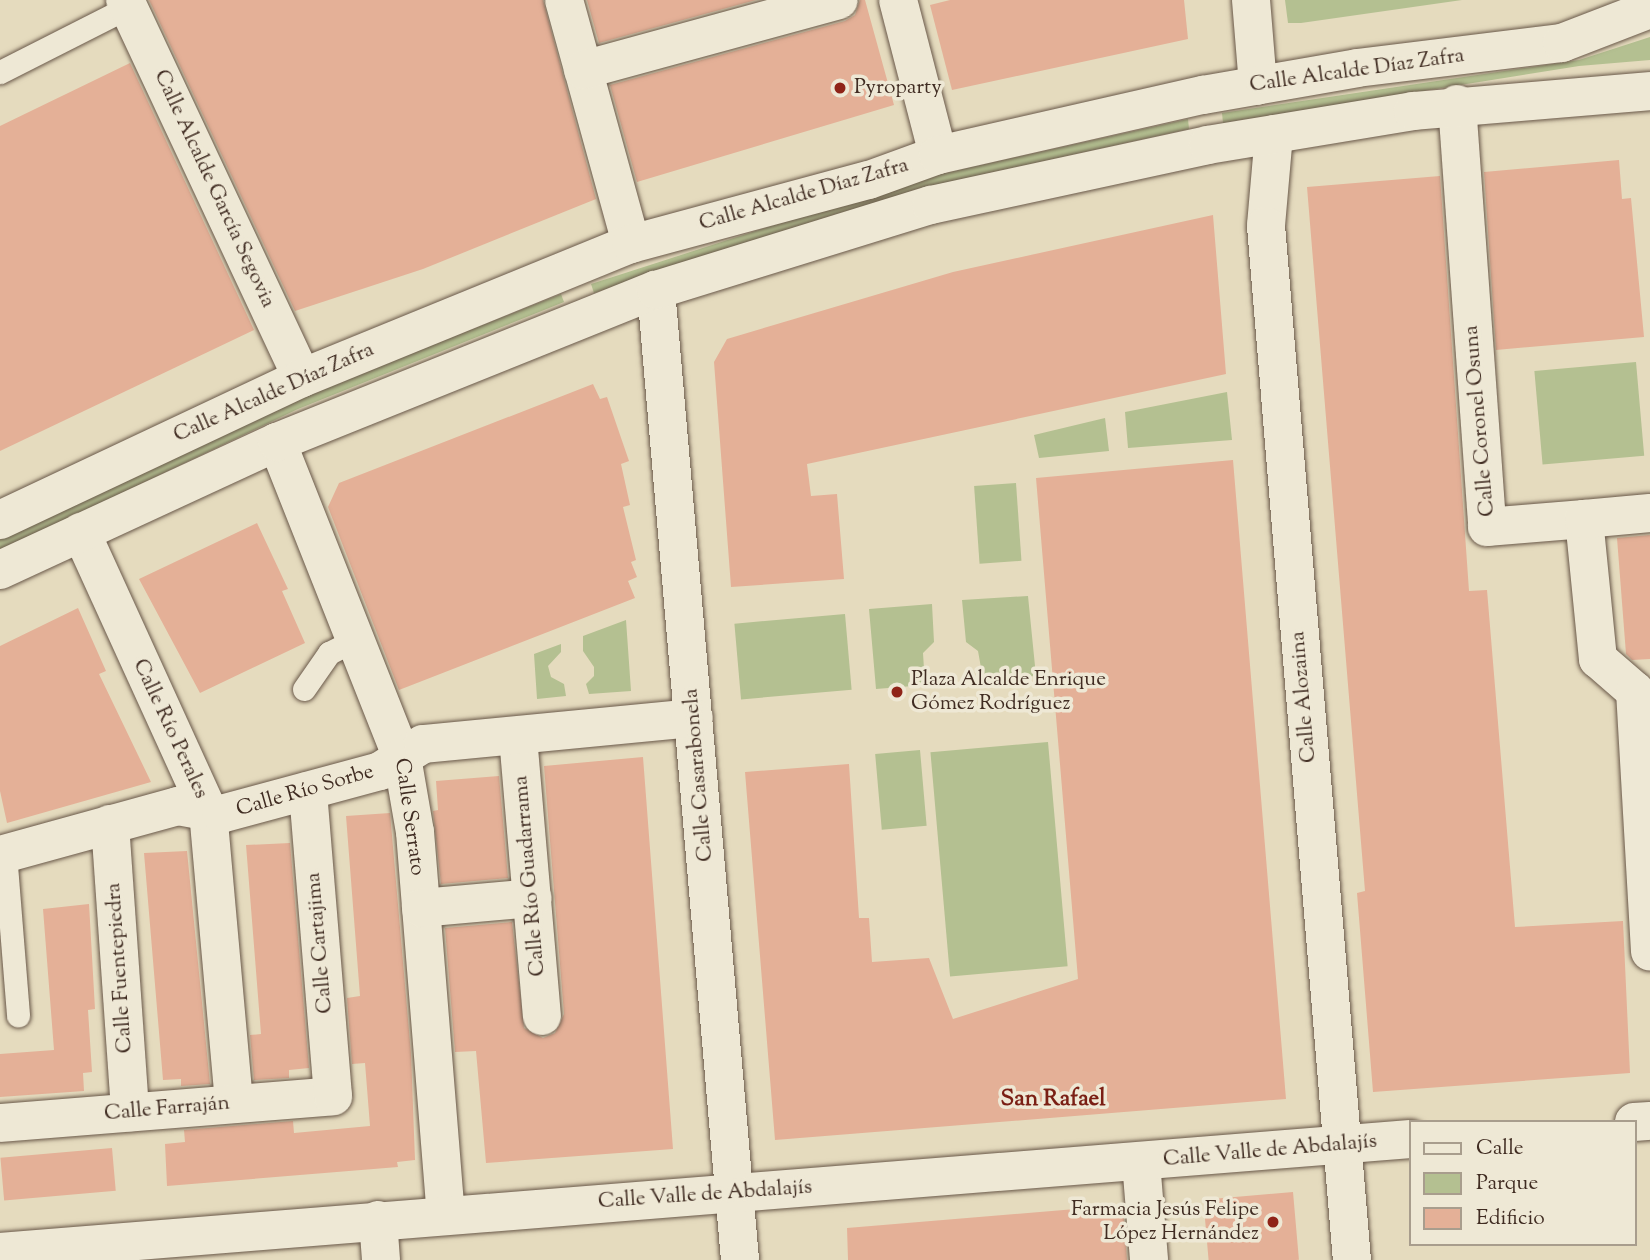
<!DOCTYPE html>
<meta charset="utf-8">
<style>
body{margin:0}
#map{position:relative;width:1650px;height:1260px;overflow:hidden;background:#e5dbbe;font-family:"Sorts Mill Goudy",serif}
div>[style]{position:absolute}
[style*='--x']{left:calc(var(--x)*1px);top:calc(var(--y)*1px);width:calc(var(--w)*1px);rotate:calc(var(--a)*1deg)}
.green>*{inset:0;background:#b4c091;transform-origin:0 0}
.building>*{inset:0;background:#e4b097;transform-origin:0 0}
.roads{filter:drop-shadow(0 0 2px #695849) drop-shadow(0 0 2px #695849)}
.lane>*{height:23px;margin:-11.5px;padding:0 11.5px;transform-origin:11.5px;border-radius:11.5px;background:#eee8d5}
.street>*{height:38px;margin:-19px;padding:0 19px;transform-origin:19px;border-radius:19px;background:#eee8d5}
.secondary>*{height:38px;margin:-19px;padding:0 19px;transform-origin:19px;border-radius:19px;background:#eee8d5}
.dots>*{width:19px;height:19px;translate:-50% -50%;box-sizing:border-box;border:4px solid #eee8d5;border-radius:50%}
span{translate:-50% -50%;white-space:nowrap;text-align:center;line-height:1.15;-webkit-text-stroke:7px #eee8d5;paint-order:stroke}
.street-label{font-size:21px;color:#402c22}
.poi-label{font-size:21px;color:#402c22}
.left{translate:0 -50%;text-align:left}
.right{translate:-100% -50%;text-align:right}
.neighbourhood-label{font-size:23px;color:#7a1f14;font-weight:700}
.legend{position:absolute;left:1409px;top:1120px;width:228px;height:126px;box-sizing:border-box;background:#eee8d5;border:2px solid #a89d8d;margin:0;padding:9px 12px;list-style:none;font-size:21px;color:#402c22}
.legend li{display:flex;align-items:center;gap:14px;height:35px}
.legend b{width:35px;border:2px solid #a89d8d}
</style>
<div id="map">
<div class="green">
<div style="clip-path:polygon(1285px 0,1462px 0,1301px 23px,1288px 23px)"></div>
<div style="clip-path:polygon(1650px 37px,1650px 60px,1579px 66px,1223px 123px,1222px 113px,1579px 60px)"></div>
<div style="clip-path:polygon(1188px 119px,1189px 129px,918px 189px,594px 293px,591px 284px,914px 180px)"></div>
<div style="clip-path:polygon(561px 294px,564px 302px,298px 409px,0 551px,0 540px,296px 399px)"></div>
<div style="left:1636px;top:362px;width:94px;height:102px;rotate:85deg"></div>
<div style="clip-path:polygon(1227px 392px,1232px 440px,1128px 448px,1125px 412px)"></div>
<div style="clip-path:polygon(1105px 418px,1109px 451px,1039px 458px,1034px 435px)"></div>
<div style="left:1016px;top:483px;width:78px;height:42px;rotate:86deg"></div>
<div style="clip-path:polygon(1028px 596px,1036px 676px,983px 679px,978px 651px,966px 642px,962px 600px)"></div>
<div style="clip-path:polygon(932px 604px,934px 642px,923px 653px,925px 685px,876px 689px,869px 609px)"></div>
<div style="left:845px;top:614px;width:76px;height:111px;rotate:85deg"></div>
<div style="clip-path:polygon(626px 620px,631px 691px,589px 694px,586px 684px,594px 676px,594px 667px,583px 651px,583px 636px)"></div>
<div style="clip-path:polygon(561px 644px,561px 652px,548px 666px,551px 677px,564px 684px,566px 696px,537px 699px,534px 654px)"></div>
<div style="left:1048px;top:742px;width:225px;height:118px;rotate:85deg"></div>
<div style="left:920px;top:750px;width:76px;height:45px;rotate:85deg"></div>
</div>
<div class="building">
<div style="clip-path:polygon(149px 0,543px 0,596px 199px,423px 269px,295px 311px)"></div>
<div style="clip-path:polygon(587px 0,756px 0,599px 43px)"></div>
<div style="clip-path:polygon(860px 0,865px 0,894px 105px,637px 182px,610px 85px,845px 21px,855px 15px)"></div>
<div style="clip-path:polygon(950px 0,1184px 0,1188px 39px,952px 90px,930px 5px)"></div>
<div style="clip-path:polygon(130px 63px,254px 330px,0 451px,0 126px)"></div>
<div style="clip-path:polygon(1619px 160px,1622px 199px,1631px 198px,1644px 337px,1496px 350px,1484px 172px)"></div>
<div style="clip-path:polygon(1440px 176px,1469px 591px,1487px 590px,1515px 927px,1623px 921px,1630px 1073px,1373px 1092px,1357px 893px,1365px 891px,1307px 187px)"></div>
<div style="clip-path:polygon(1213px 215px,1226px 374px,807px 464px,811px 496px,837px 494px,844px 579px,731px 587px,714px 362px,727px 339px,953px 272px)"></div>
<div style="clip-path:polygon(593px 384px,600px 399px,607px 397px,629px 461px,621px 464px,630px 505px,623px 507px,636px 560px,631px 562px,637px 577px,628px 581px,635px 598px,399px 690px,328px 507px,339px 483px)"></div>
<div style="clip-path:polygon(1233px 460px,1286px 1099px,775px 1140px,745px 772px,849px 764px,859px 918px,869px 918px,872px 962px,929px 958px,953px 1019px,1078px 979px,1036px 478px)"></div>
<div style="clip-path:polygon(257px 523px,288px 589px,282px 591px,305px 643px,200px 693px,139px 579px)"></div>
<div style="clip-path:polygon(1650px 535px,1650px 659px,1632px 660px,1626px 654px,1617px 538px)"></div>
<div style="clip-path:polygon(78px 608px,106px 671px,99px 674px,151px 782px,7px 823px,0 791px,0 646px)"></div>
<div style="clip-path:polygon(643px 757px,673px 1149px,486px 1163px,476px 1051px,455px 1052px,445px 928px,512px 922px,524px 1028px,543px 1038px,555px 1033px,564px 1014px,544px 766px)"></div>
<div style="clip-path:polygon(499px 776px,508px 878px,441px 884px,433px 811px,438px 810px,436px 781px)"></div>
<div style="clip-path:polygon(390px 813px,411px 1054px,415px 1160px,397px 1162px,398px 1167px,167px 1186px,165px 1144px,185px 1142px,184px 1130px,293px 1121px,294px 1133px,370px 1126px,365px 1063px,352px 1064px,347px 998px,360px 996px,346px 816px)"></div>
<div style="clip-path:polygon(290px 843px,309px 1068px,289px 1070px,289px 1078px,254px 1080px,250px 1035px,261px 1034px,246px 845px)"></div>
<div style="clip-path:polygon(187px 851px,210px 1084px,181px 1086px,181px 1079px,163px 1080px,144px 853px)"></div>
<div style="clip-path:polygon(89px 904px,95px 1009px,88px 1010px,92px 1072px,83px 1073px,84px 1091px,0 1097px,0 1054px,54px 1050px,43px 909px)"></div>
<div style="left:112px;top:1148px;width:43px;height:112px;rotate:85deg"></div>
<div style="left:1293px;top:1192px;width:68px;height:90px;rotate:85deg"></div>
<div style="clip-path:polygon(1123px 1205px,1127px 1260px,848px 1260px,847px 1228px)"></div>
</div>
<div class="roads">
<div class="lane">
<div style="--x:0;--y:72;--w:144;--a:-26.9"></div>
<div style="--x:304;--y:689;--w:44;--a:-55.2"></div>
<div style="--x:329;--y:653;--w:30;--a:-27"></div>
<div style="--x:5;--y:853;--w:163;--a:85.4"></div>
</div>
<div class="street">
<div style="--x:125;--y:0;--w:417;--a:64.9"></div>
<div style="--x:564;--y:0;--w:253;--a:74.6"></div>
<div style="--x:898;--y:0;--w:160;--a:75.5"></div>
<div style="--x:1251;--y:0;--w:86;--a:85.3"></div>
<div style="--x:583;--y:70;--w:265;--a:-15.3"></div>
<div style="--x:1457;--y:104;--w:424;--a:85.9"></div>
<div style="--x:1487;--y:527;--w:97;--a:-4.7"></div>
<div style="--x:1584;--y:519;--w:141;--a:84.3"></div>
<div style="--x:1598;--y:659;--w:49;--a:40.9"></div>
<div style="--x:1635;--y:691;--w:261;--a:86.7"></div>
<div style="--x:1274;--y:134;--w:92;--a:95"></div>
<div style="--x:1266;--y:226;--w:1038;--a:85.25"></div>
<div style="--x:656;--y:290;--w:974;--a:85.05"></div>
<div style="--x:277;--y:442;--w:339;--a:68.4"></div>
<div style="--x:402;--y:757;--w:76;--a:80.2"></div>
<div style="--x:415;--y:832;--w:384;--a:85.4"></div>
<div style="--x:1584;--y:519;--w:66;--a:-5.2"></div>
<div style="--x:81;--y:532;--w:307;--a:65.5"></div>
<div style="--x:208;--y:811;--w:294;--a:84.9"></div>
<div style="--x:518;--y:737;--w:280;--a:85.1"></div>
<div style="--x:110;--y:824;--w:289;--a:86"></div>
<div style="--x:0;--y:855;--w:185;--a:-15.4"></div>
<div style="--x:178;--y:806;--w:44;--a:10.5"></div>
<div style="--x:221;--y:814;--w:165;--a:-15.1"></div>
<div style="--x:380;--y:771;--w:51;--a:-32.1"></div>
<div style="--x:423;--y:744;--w:272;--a:-5.5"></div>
<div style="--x:421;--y:908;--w:112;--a:-5.1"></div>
<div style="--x:1634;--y:1122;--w:16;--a:-4"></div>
<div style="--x:0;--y:1123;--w:334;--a:-4.6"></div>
<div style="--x:333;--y:1096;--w:306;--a:-94.7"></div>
<div style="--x:1141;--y:1162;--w:98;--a:85.3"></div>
<div style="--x:378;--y:1220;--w:40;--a:85.7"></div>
<div style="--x:0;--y:1252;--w:1415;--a:-4.58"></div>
</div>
<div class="secondary">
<div style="--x:0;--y:520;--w:334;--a:-25.2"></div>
<div style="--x:302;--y:378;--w:355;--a:-22.2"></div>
<div style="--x:631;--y:244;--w:246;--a:-15.1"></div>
<div style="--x:869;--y:180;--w:73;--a:-19.9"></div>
<div style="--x:938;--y:155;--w:272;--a:-12.8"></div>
<div style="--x:1203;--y:95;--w:156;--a:-9.9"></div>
<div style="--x:1357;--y:68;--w:207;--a:-7"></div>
<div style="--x:1562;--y:43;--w:94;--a:-21.1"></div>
<div style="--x:0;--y:570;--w:305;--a:-24.8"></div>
<div style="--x:277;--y:442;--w:408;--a:-21.9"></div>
<div style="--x:656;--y:290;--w:288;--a:-17.2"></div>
<div style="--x:931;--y:205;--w:283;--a:-12.2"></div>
<div style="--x:1208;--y:145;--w:208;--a:-9.4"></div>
<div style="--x:1413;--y:111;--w:238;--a:-4.8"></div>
</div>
</div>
<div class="dots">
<div style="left:840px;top:88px;background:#8f2418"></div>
<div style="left:897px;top:692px;background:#8f2418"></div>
<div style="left:1273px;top:1222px;background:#8f2418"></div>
</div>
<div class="street-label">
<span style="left:1357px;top:71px;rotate:-8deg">Calle Alcalde Díaz Zafra</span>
<span style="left:214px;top:189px;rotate:65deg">Calle Alcalde García Segovia</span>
<span style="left:804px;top:195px;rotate:-16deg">Calle Alcalde Díaz Zafra</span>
<span style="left:274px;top:393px;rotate:-24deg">Calle Alcalde Díaz Zafra</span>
<span style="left:1480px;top:421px;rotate:-95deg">Calle Coronel Osuna</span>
<span style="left:1304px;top:697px;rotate:-95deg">Calle Alozaina</span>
<span style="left:170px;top:729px;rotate:65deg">Calle Río Perales</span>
<span style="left:699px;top:775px;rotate:-95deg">Calle Casarabonela</span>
<span style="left:305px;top:791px;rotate:-16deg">Calle Río Sorbe</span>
<span style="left:409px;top:817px;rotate:82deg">Calle Serrato</span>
<span style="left:530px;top:876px;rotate:-95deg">Calle Río Guadarrama</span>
<span style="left:320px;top:943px;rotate:-95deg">Calle Cartajima</span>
<span style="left:120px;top:968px;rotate:-94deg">Calle Fuentepiedra</span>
<span style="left:167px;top:1109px;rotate:-5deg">Calle Farraján</span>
<span style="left:1270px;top:1151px;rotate:-5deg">Calle Valle de Abdalajís</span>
<span style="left:705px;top:1195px;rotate:-4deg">Calle Valle de Abdalajís</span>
</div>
<div class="poi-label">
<span class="left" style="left:854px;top:88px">Pyroparty</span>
<span class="left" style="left:911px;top:692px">Plaza Alcalde Enrique<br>Gómez Rodríguez</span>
<span class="right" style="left:1259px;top:1222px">Farmacia Jesús Felipe<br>López Hernández</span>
</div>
<div class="neighbourhood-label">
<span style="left:1053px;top:1100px">San Rafael</span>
</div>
<ul class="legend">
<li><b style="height:9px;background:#eee8d5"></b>Calle</li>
<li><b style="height:19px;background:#b4c091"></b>Parque</li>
<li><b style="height:19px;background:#e4b097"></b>Edificio</li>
</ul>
</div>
